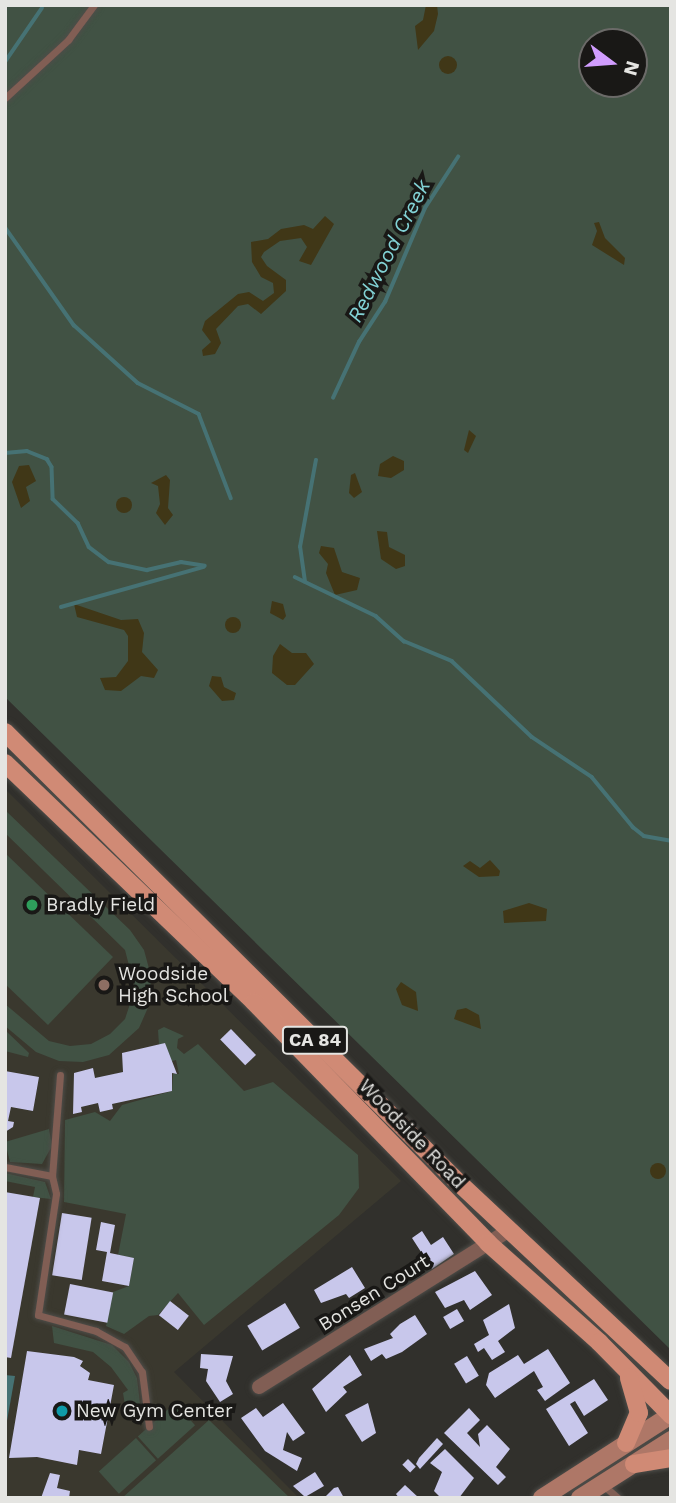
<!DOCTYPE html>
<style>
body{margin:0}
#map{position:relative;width:676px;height:1503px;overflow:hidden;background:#31302c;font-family:"Work Sans",sans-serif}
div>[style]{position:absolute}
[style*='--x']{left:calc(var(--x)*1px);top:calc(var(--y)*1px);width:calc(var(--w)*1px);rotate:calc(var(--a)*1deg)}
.built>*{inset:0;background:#3a382e}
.green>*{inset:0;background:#415244;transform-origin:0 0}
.sand>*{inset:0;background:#403717}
.round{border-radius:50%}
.water>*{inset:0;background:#467274}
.stream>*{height:3.5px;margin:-1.75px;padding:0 1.75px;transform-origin:1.75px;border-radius:1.75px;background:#467274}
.building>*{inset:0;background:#c8c7eb;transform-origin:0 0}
.roads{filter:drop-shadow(0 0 2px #4e4d49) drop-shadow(0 0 2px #4e4d49)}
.lane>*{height:7px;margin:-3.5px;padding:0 3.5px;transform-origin:3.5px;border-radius:3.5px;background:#815e54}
.street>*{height:14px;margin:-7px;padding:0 7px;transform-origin:7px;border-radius:7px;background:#815e54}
.secondary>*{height:18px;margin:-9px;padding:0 9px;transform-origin:9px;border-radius:9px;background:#ae7767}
.primary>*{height:18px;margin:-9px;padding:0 9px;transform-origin:9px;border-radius:9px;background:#d08a75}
.dots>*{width:19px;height:19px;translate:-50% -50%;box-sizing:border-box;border:4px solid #191816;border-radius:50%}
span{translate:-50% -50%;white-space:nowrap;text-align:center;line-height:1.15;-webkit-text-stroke:7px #191816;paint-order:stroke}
.shield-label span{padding:2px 5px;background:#191816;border:2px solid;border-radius:5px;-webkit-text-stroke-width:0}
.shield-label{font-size:18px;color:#e5e5e2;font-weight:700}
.poi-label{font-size:19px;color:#e5e5e2}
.left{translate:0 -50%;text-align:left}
.street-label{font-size:19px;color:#e5e5e2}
.water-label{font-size:21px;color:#82d2d5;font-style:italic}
.frame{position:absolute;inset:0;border:7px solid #e5e5e2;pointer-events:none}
.north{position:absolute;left:578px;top:28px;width:70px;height:70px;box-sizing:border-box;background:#191816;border:2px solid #6b6a68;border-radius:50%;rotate:106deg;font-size:19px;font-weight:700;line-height:28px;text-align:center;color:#e5e5e2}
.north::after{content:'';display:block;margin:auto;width:24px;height:32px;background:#d19dfe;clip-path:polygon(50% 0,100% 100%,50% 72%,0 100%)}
</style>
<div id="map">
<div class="built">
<div style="clip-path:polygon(5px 789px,401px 1181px,174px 1372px,299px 1498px,5px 1498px)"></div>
</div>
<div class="green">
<div style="clip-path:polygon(evenodd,5px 5px,671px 5px,671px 1350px,5px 697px,5px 5px,592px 42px,634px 42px,634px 84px,592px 84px,592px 42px)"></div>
<div style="clip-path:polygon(5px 810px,130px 930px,144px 950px,151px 976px,150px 1003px,139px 1028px,109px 1055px,83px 1062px,59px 1061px,36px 1052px,5px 1026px,5px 1004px,49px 1041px,70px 1046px,91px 1044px,110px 1034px,125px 1019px,135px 989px,125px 950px,5px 833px)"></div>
<div style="clip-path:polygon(5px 853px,113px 957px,48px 1025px,5px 984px)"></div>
<div style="clip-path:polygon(164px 1027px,184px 1036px,178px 1039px,177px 1048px,184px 1054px,198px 1044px,244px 1091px,273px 1082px,358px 1155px,359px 1188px,339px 1215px,204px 1325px,178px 1293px,158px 1315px,149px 1316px,124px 1334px,106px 1326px,113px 1292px,129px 1286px,134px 1258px,118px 1255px,126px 1214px,64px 1202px,65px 1120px,95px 1112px,110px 1121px,122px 1105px,172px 1091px,173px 1074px,179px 1074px,176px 1060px,169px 1062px,165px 1043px,159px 1045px,158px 1030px)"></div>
<div style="clip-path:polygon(5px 1030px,29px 1053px,28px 1057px,5px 1051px)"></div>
<div style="clip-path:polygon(49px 1129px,52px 1146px,42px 1164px,10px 1162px,5px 1142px)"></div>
<div style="clip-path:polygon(5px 1173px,45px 1182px,51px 1199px,33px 1197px,35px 1187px,5px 1181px)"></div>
<div style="clip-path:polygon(52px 1326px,112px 1345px,129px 1362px,137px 1378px,142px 1420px,127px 1417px,123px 1393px,128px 1390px,111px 1367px,93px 1352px,54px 1343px)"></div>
<div style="left:175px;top:1403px;width:30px;height:50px;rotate:48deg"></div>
<div style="clip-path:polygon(209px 1420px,290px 1498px,122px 1498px,179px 1447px)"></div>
<div style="left:136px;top:1438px;width:30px;height:50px;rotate:48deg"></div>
</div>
<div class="sand">
<div style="clip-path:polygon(426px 5px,437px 5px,438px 14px,434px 31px,418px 50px,415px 26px,423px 20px)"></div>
<div class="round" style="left:439px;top:56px;width:18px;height:18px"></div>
<div style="clip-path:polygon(325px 216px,334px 224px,311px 265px,299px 261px,307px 247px,301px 238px,280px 241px,264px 252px,261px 257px,267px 266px,286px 280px,286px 291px,261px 314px,248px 304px,238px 306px,216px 329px,221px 343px,215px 354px,203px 356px,202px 350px,211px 342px,202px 330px,205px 321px,238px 294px,249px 292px,263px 301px,274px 293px,273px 283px,261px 277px,252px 262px,251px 242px,268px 239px,281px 229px,304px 225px,313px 229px)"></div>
<div style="clip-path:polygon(599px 222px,605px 238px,625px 258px,624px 265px,592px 245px,597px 231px,594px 223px)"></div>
<div style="clip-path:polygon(469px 430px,476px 436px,468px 453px,464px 450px)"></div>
<div style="clip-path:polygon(393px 456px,404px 461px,404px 470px,391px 478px,378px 476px,380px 464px)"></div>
<div style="clip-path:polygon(29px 465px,36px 481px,26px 487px,30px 501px,21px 508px,12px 482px,19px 466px)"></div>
<div style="clip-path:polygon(355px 473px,362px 492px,354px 498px,349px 493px,351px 475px)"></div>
<div style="clip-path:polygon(166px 475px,170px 480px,168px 508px,173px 515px,165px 525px,156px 513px,160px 504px,158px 486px,151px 483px)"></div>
<div class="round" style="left:116px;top:497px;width:16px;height:16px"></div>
<div style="clip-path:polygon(377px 531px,387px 532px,389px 547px,405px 555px,405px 566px,396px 569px,381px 559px)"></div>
<div style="clip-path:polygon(321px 546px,334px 548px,342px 572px,360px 578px,357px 590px,335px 595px,326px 573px,328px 564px,319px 553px)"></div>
<div style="clip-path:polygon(272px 601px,283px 604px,286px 616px,283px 620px,270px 613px)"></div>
<div style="clip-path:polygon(74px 604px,121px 620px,138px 619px,144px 633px,142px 652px,158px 670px,154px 678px,141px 676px,121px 691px,105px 690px,100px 678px,116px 677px,128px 661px,128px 636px,124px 630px,77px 617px)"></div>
<div class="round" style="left:225px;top:617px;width:16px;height:16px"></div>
<div style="clip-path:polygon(280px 644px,292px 653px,306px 653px,314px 664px,295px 685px,287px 685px,272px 673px,273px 656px)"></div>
<div style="clip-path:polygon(212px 676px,221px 677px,224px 687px,236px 693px,234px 700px,222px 701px,209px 686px)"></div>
<div style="clip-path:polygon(490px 860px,500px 871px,499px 876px,479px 877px,463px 866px,470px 861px,480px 868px)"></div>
<div style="clip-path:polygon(529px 903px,547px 909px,546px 921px,504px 923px,503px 911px)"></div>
<div style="clip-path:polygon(401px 982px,416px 992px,418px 1011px,402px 1005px,396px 989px)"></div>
<div style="clip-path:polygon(466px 1008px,479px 1015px,481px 1029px,454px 1019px,457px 1010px)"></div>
<div class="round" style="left:650px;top:1163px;width:16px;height:16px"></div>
</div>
<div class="water">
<div style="clip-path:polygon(5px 1375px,15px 1376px,5px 1432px)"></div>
</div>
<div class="stream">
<div style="--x:5;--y:62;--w:65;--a:-55.6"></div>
<div style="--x:5;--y:227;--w:120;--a:54.9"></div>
<div style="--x:74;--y:325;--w:86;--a:42.2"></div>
<div style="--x:138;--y:383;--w:68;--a:26.9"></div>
<div style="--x:199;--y:414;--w:90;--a:69.1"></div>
<div style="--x:333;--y:398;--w:62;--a:-65.1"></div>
<div style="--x:359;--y:342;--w:48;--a:-57"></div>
<div style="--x:385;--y:302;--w:102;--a:-66.9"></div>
<div style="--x:425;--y:208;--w:61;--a:-57.1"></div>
<div style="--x:5;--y:453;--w:22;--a:-5"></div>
<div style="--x:27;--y:451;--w:22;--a:22"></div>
<div style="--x:47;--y:459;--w:9;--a:58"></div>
<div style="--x:52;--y:467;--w:32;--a:88"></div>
<div style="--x:53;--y:499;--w:35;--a:44"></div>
<div style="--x:78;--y:523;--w:26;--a:65"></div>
<div style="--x:89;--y:547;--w:25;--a:37"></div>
<div style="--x:109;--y:562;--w:39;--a:12"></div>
<div style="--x:147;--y:570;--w:35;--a:-13"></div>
<div style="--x:181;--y:562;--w:24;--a:9"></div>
<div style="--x:295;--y:577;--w:90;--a:25.7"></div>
<div style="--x:376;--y:616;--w:38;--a:42"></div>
<div style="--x:404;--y:641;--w:52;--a:22.6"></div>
<div style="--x:452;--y:661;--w:110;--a:43.5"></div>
<div style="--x:532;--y:737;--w:72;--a:33.7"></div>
<div style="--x:592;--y:777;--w:65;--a:50.6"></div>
<div style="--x:633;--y:827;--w:14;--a:39"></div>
<div style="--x:644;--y:836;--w:27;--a:10"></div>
<div style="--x:305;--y:582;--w:35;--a:-98"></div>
<div style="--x:300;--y:547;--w:88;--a:-79.6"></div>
<div style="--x:61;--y:607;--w:148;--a:-15.7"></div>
</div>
<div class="building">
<div style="left:231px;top:1029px;width:36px;height:15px;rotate:46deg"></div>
<div style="clip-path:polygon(165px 1043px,177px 1074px,172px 1073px,172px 1091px,112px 1104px,113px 1109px,100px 1112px,98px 1103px,81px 1107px,82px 1112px,73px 1114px,74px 1073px,93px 1068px,95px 1078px,123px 1072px,122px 1053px)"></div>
<div style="clip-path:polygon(5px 1071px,39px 1077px,33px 1111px,11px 1107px,8px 1121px,14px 1122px,13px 1127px,5px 1132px)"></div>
<div style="clip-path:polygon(5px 1192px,40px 1198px,11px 1358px,5px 1357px)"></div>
<div style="left:62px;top:1213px;width:30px;height:63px;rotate:9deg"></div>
<div style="clip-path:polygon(101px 1222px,115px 1225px,110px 1253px,134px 1258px,129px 1286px,102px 1281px,107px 1252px,96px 1250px)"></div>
<div style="clip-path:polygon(422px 1231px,431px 1245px,443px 1237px,454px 1254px,432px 1269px,412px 1238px)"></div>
<div style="clip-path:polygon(352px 1267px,365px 1288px,349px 1298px,346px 1294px,321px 1303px,314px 1290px)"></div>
<div style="clip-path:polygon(475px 1271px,492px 1295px,470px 1310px,464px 1300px,445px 1308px,435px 1292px)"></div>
<div style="left:70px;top:1284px;width:44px;height:31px;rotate:11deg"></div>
<div style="left:170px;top:1301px;width:24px;height:18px;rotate:38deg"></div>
<div style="left:285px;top:1303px;width:29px;height:44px;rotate:59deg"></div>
<div style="clip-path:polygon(509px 1304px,515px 1328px,498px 1341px,505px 1352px,492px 1360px,484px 1348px,478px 1352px,474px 1344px,489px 1335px,483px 1320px)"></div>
<div style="left:457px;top:1309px;width:14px;height:16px;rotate:60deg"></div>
<div style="clip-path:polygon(415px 1315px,427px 1334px,402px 1352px,386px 1359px,382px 1354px,371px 1361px,364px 1349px,393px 1338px,390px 1334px,400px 1324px)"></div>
<div style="clip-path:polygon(548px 1349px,570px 1383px,545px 1401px,537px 1390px,543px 1387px,534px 1371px,495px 1398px,486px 1385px,489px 1373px,518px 1355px,524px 1364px)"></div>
<div style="clip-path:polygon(27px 1351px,74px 1357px,83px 1361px,80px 1366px,90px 1373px,88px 1380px,114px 1385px,101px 1454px,79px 1450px,77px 1465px,37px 1457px,9px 1458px)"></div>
<div style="clip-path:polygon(201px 1354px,233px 1356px,226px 1381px,233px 1394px,220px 1402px,206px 1381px,208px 1369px,200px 1368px)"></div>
<div style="clip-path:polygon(350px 1355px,362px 1375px,343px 1387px,347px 1392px,326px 1412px,312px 1389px)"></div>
<div style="left:467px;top:1356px;width:23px;height:15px;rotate:59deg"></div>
<div style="clip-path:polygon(594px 1379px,608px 1400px,584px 1416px,575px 1401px,570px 1404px,588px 1433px,569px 1446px,546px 1409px)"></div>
<div style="clip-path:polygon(283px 1403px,305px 1433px,293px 1441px,287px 1432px,283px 1450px,302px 1458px,297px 1471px,265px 1451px,241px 1418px,256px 1408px,263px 1417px)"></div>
<div style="clip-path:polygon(368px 1403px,376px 1433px,362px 1442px,345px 1415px)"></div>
<div style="clip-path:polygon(469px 1408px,480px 1420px,467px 1433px,480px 1447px,478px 1434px,487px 1425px,510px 1449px,496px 1467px,506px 1477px,498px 1485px,444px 1433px)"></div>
<div style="clip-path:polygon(437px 1438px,443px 1444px,420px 1469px,416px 1464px,419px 1458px)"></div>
<div style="clip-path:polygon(445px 1449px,474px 1478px,459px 1498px,441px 1498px,434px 1491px,442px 1472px,430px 1463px)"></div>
<div style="left:408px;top:1459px;width:11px;height:8px;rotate:45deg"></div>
<div style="clip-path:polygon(315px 1472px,324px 1486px,305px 1497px,293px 1486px)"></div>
<div style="clip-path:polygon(50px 1473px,60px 1475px,57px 1488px,70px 1491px,69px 1498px,41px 1498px)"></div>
<div style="clip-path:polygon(405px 1485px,419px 1498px,399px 1498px,396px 1494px)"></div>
<div style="clip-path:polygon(338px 1487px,344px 1498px,324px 1498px,334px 1488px)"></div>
</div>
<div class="roads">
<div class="lane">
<div style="--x:5;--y:98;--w:86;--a:-42.6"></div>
<div style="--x:68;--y:40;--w:44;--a:-53.4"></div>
<div style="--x:60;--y:1075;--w:101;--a:94.5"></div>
<div style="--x:52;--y:1176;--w:18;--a:77"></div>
<div style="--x:56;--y:1194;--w:122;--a:98.5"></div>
<div style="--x:38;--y:1315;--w:60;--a:15.4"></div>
<div style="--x:96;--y:1331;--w:33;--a:29"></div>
<div style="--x:125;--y:1347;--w:30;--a:56"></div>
<div style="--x:142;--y:1372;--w:55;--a:82.7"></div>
<div style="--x:5;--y:1167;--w:48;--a:10.8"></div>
<div style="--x:603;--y:1485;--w:20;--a:41"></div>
</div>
<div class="street">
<div style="--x:259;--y:1387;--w:295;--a:-32.1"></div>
</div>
<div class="secondary">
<div style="--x:542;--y:1498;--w:153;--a:-32.8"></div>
<div style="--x:580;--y:1498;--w:108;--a:-32.5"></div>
</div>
<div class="primary">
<div style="--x:5;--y:732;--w:639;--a:44.81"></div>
<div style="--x:458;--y:1182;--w:291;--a:43.1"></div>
<div style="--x:5;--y:763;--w:345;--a:43.8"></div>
<div style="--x:254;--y:1002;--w:336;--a:45.8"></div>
<div style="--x:488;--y:1243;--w:149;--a:41.7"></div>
<div style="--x:599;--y:1342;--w:103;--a:45.4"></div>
<div style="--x:626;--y:1443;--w:33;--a:-67"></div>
<div style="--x:639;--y:1413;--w:37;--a:-106"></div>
<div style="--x:634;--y:1464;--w:37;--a:-9"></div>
</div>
</div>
<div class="dots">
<div style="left:32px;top:905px;background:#2e9e5b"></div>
<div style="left:104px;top:985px;background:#8d6e63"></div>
<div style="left:62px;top:1411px;background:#0f9aa8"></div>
</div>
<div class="shield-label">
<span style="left:315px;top:1040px">CA 84</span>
</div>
<div class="poi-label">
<span class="left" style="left:46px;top:905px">Bradly Field</span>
<span class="left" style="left:118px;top:985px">Woodside<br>High School</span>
<span class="left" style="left:76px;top:1411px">New Gym Center</span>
</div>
<div class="street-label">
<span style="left:412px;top:1134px;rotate:46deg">Woodside Road</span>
<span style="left:374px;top:1293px;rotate:-32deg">Bonsen Court</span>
</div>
<div class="water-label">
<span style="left:389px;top:251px;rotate:-63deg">Redwood Creek</span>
</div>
<div class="frame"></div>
<div class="north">N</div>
</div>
